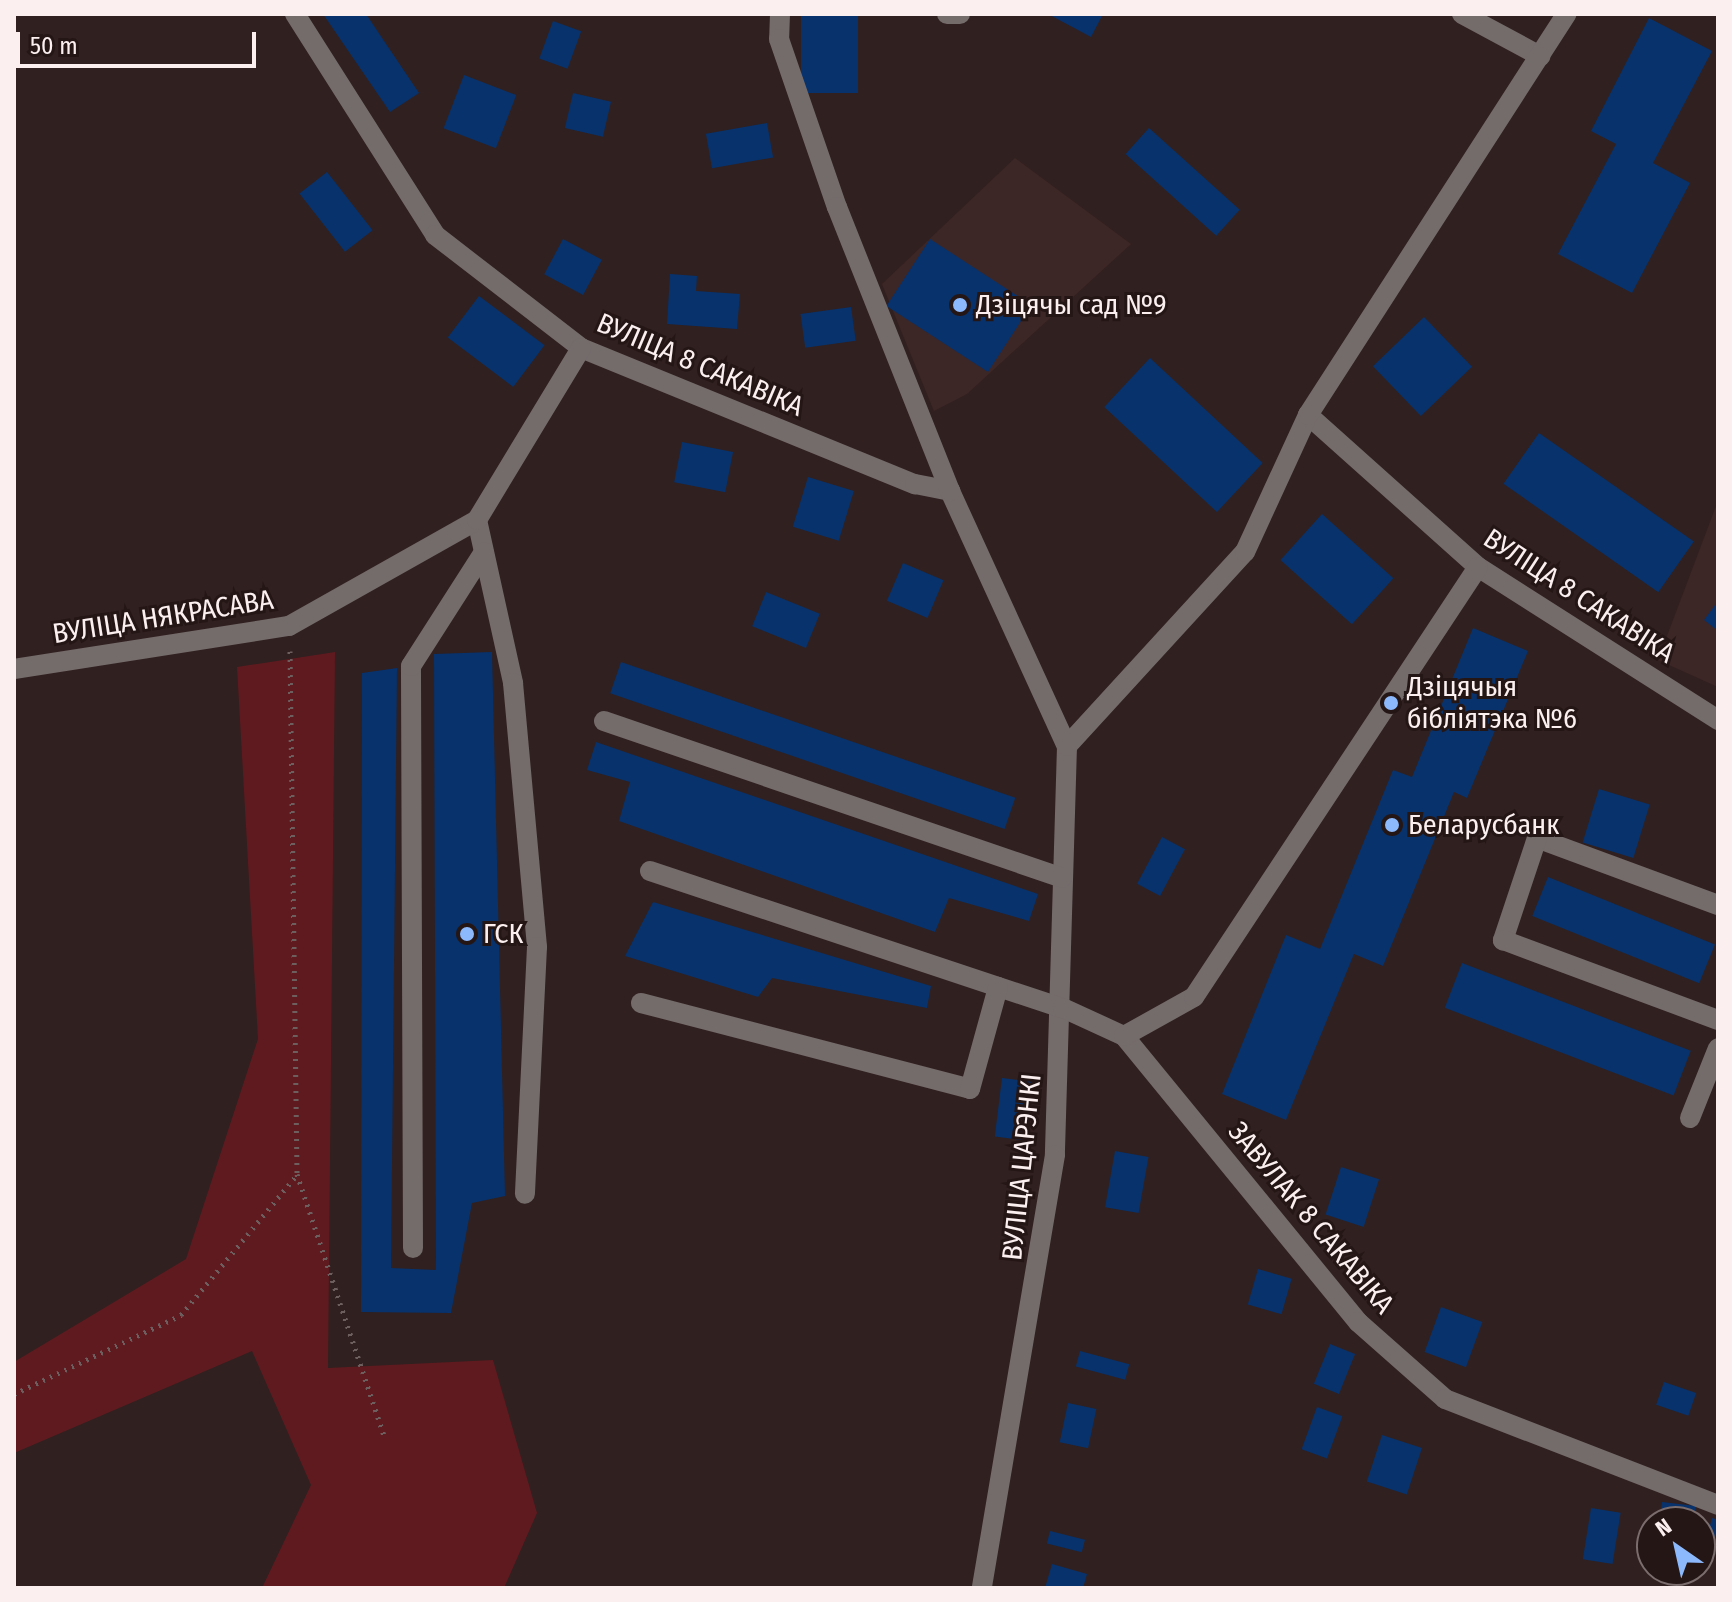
<!DOCTYPE html>
<meta charset="utf-8">
<style>
body{margin:0}
#map{position:relative;width:1732px;height:1602px;overflow:hidden;background:#30201f;font-family:"Fira Sans Condensed",sans-serif}
div>[style]{position:absolute}
[style*='--x']{left:calc(var(--x)*1px);top:calc(var(--y)*1px);width:calc(var(--w)*1px);rotate:calc(var(--a)*1deg)}
.built>*{inset:0;background:#3d2626}
.green>*{inset:0;background:#5f1a1f}
.building>*{inset:0;background:#07326c;transform-origin:0 0}
.path>*{height:5px;margin-top:-2.5px;transform-origin:0;background:repeating-linear-gradient(90deg,#6e5f5f 0 2px,transparent 0 8px)}
.minor>*{height:20px;margin:-10px;padding:0 10px;transform-origin:10px;border-radius:10px;background:#746b6b}
.dots>*{width:22px;height:22px;translate:-50% -50%;box-sizing:border-box;border:4px solid #251616;border-radius:50%}
span{translate:-50% -50%;white-space:nowrap;text-align:center;line-height:1.15;-webkit-text-stroke:6px #251616;paint-order:stroke}
.poi-label{font-size:28px;color:#fbefef}
.left{translate:0 -50%;text-align:left}
.street-label{font-size:28px;color:#fbefef}
.frame{position:absolute;inset:0;border:16px solid #fbefef;pointer-events:none}
.north{position:absolute;left:1636px;top:1506px;width:80px;height:80px;box-sizing:border-box;background:#251616;border:2px solid #7b6d6d;border-radius:50%;rotate:326deg;font-size:22px;font-weight:700;line-height:32px;text-align:center;color:#fbefef}
.north::after{content:'';display:block;margin:auto;width:28px;height:36px;background:#8cb9fc;clip-path:polygon(50% 0,100% 100%,50% 72%,0 100%)}
.scale{position:absolute;left:16px;top:32px;width:240px;height:36px;box-sizing:border-box;border:4px solid #fbefef;border-top:0;padding-left:10px;font-size:24px;line-height:28px;white-space:nowrap;color:#fbefef;-webkit-text-stroke:6px #251616;paint-order:stroke}
</style>
<div id="map">
<div class="built">
<div style="clip-path:polygon(1015px 158px,1131px 244px,967px 394px,934px 411px,882px 284px)"></div>
<div style="clip-path:polygon(1718px 501px,1718px 687px,1658px 660px)"></div>
</div>
<div class="green">
<div style="clip-path:polygon(335px 652px,328px 1368px,493px 1360px,537px 1513px,504px 1588px,262px 1588px,311px 1485px,252px 1351px,14px 1453px,14px 1362px,186px 1259px,258px 1039px,237px 667px)"></div>
</div>
<div class="building">
<div style="clip-path:polygon(323px 14px,366px 14px,419px 93px,390px 112px)"></div>
<div style="left:801px;top:14px;width:57px;height:79px"></div>
<div style="clip-path:polygon(1048px 14px,1103px 14px,1091px 37px)"></div>
<div style="clip-path:polygon(1649px 18px,1712px 51px,1653px 163px,1690px 183px,1632px 293px,1558px 254px,1616px 144px,1591px 131px)"></div>
<div style="left:553px;top:21px;width:30px;height:40px;rotate:20deg"></div>
<div style="left:464px;top:75px;width:56px;height:57px;rotate:21deg"></div>
<div style="left:573px;top:93px;width:39px;height:36px;rotate:13deg"></div>
<div style="left:767px;top:123px;width:35px;height:62px;rotate:80deg"></div>
<div style="left:1149px;top:128px;width:122px;height:35px;rotate:42deg"></div>
<div style="left:327px;top:172px;width:74px;height:35px;rotate:52deg"></div>
<div style="left:563px;top:239px;width:44px;height:40px;rotate:28deg"></div>
<div style="left:930px;top:239px;width:121px;height:80px;rotate:33deg"></div>
<div style="clip-path:polygon(670px 274px,697px 276px,696px 291px,740px 294px,737px 329px,667px 324px)"></div>
<div style="left:479px;top:296px;width:82px;height:52px;rotate:37deg"></div>
<div style="left:851px;top:307px;width:34px;height:51px;rotate:82deg"></div>
<div style="left:1424px;top:317px;width:69px;height:71px;rotate:46deg"></div>
<div style="left:1150px;top:358px;width:154px;height:67px;rotate:43deg"></div>
<div style="left:1539px;top:433px;width:189px;height:62px;rotate:35deg"></div>
<div style="left:682px;top:442px;width:52px;height:41px;rotate:11deg"></div>
<div style="left:808px;top:477px;width:48px;height:52px;rotate:17deg"></div>
<div style="left:1322px;top:514px;width:96px;height:62px;rotate:42deg"></div>
<div style="left:903px;top:563px;width:44px;height:41px;rotate:23deg"></div>
<div style="left:766px;top:592px;width:58px;height:37px;rotate:22deg"></div>
<div style="clip-path:polygon(1718px 601px,1718px 631px,1704px 620px)"></div>
<div style="clip-path:polygon(1473px 628px,1528px 651px,1467px 798px,1454px 792px,1383px 966px,1354px 954px,1286px 1120px,1222px 1094px,1286px 935px,1320px 949px,1393px 770px,1412px 777px)"></div>
<div style="clip-path:polygon(492px 652px,505px 1196px,472px 1203px,451px 1313px,361px 1312px,362px 673px,397px 668px,391px 1268px,436px 1270px,434px 654px)"></div>
<div style="left:621px;top:662px;width:417px;height:33px;rotate:19deg"></div>
<div style="clip-path:polygon(596px 742px,1038px 894px,1029px 921px,949px 898px,935px 932px,619px 821px,630px 782px,587px 770px)"></div>
<div style="left:1599px;top:789px;width:53px;height:56px;rotate:17deg"></div>
<div style="left:1162px;top:837px;width:26px;height:53px;rotate:28deg"></div>
<div style="left:1548px;top:877px;width:180px;height:42px;rotate:22deg"></div>
<div style="clip-path:polygon(653px 902px,931px 986px,927px 1008px,772px 978px,758px 997px,625px 956px)"></div>
<div style="left:1462px;top:963px;width:245px;height:48px;rotate:21deg"></div>
<div style="left:1002px;top:1078px;width:32px;height:59px;rotate:7deg"></div>
<div style="left:1115px;top:1151px;width:34px;height:57px;rotate:10deg"></div>
<div style="left:1341px;top:1167px;width:40px;height:50px;rotate:18deg"></div>
<div style="left:1258px;top:1269px;width:35px;height:37px;rotate:16deg"></div>
<div style="left:1441px;top:1307px;width:44px;height:48px;rotate:20deg"></div>
<div style="left:1330px;top:1344px;width:27px;height:43px;rotate:22deg"></div>
<div style="left:1080px;top:1351px;width:51px;height:16px;rotate:15deg"></div>
<div style="left:1664px;top:1382px;width:34px;height:24px;rotate:19deg"></div>
<div style="left:1068px;top:1403px;width:29px;height:40px;rotate:12deg"></div>
<div style="left:1317px;top:1407px;width:27px;height:45px;rotate:20deg"></div>
<div style="left:1382px;top:1435px;width:42px;height:49px;rotate:18deg"></div>
<div style="clip-path:polygon(1662px 1502px,1696px 1506px,1694px 1522px,1660px 1522px)"></div>
<div style="left:1591px;top:1508px;width:30px;height:52px;rotate:9deg"></div>
<div style="clip-path:polygon(1712px 1518px,1718px 1520px,1718px 1556px,1703px 1552px)"></div>
<div style="left:1050px;top:1531px;width:36px;height:13px;rotate:14deg"></div>
<div style="clip-path:polygon(1052px 1564px,1087px 1574px,1083px 1588px,1045px 1588px)"></div>
</div>
<div class="path">
<div style="--x:290;--y:651;--w:523;--a:89.23"></div>
<div style="--x:297;--y:1174;--w:276;--a:71.6"></div>
<div style="--x:14;--y:1394;--w:185;--a:-25.3"></div>
<div style="--x:181;--y:1315;--w:182;--a:-50.4"></div>
</div>
<div class="minor">
<div style="--x:295;--y:14;--w:262;--a:57.6"></div>
<div style="--x:435;--y:235;--w:185;--a:37.7"></div>
<div style="--x:581;--y:348;--w:361;--a:22.2"></div>
<div style="--x:915;--y:484;--w:36;--a:11"></div>
<div style="--x:950;--y:491;--w:281;--a:65.4"></div>
<div style="--x:1067;--y:746;--w:409;--a:91.7"></div>
<div style="--x:1055;--y:1155;--w:439;--a:99.6"></div>
<div style="--x:780;--y:14;--w:25;--a:92"></div>
<div style="--x:779;--y:39;--w:178;--a:71"></div>
<div style="--x:837;--y:207;--w:306;--a:68.3"></div>
<div style="--x:947;--y:14;--w:13;--a:0"></div>
<div style="--x:1462;--y:14;--w:89;--a:28.3"></div>
<div style="--x:1308;--y:415;--w:228;--a:41.8"></div>
<div style="--x:1478;--y:567;--w:285;--a:32.5"></div>
<div style="--x:477;--y:520;--w:167;--a:77.5"></div>
<div style="--x:513;--y:683;--w:265;--a:84.8"></div>
<div style="--x:537;--y:947;--w:247;--a:92.8"></div>
<div style="--x:14;--y:669;--w:278;--a:-8.9"></div>
<div style="--x:289;--y:626;--w:216;--a:-29.4"></div>
<div style="--x:477;--y:520;--w:201;--a:-58.8"></div>
<div style="--x:604;--y:721;--w:484;--a:18.9"></div>
<div style="--x:1067;--y:746;--w:263;--a:-47.5"></div>
<div style="--x:1245;--y:552;--w:151;--a:-65.3"></div>
<div style="--x:1308;--y:415;--w:477;--a:-57.2"></div>
<div style="--x:650;--y:871;--w:435;--a:18.4"></div>
<div style="--x:1063;--y:1008;--w:67;--a:24.7"></div>
<div style="--x:1124;--y:1036;--w:370;--a:50.7"></div>
<div style="--x:1358;--y:1322;--w:116;--a:41.5"></div>
<div style="--x:1445;--y:1399;--w:293;--a:21.2"></div>
<div style="--x:1718;--y:905;--w:193;--a:-159.7"></div>
<div style="--x:1537;--y:838;--w:108;--a:108.4"></div>
<div style="--x:1503;--y:940;--w:229;--a:20.4"></div>
<div style="--x:641;--y:1003;--w:340;--a:14.6"></div>
<div style="--x:970;--y:1089;--w:106;--a:-74.6"></div>
<div style="--x:1124;--y:1036;--w:80;--a:-29.1"></div>
<div style="--x:1194;--y:997;--w:515;--a:-56.56"></div>
<div style="--x:1690;--y:1118;--w:75;--a:-68.2"></div>
<div style="--x:413;--y:1248;--w:582;--a:-90.2"></div>
<div style="--x:411;--y:666;--w:135;--a:-57.4"></div>
</div>
<div class="dots">
<div style="left:960px;top:305px;background:#8cb9fc"></div>
<div style="left:1391px;top:703px;background:#8cb9fc"></div>
<div style="left:1392px;top:825px;background:#8cb9fc"></div>
<div style="left:467px;top:934px;background:#8cb9fc"></div>
</div>
<div class="poi-label">
<span class="left" style="left:976px;top:305px">Дзіцячы сад №9</span>
<span class="left" style="left:1407px;top:703px">Дзіцячыя<br>бібліятэка №6</span>
<span class="left" style="left:1408px;top:825px">Беларусбанк</span>
<span class="left" style="left:483px;top:934px">ГСК</span>
</div>
<div class="street-label">
<span style="left:700px;top:365px;rotate:23deg">ВУЛІЦА 8 САКАВІКА</span>
<span style="left:1579px;top:596px;rotate:33deg">ВУЛІЦА 8 САКАВІКА</span>
<span style="left:163px;top:617px;rotate:-9deg">ВУЛІЦА НЯКРАСАВА</span>
<span style="left:1022px;top:1167px;rotate:-84deg">ВУЛІЦА ЦАРЭНКІ</span>
<span style="left:1311px;top:1218px;rotate:50deg">ЗАВУЛАК 8 САКАВІКА</span>
</div>
<div class="frame"></div>
<div class="north">N</div>
<div class="scale">50 m</div>
</div>
